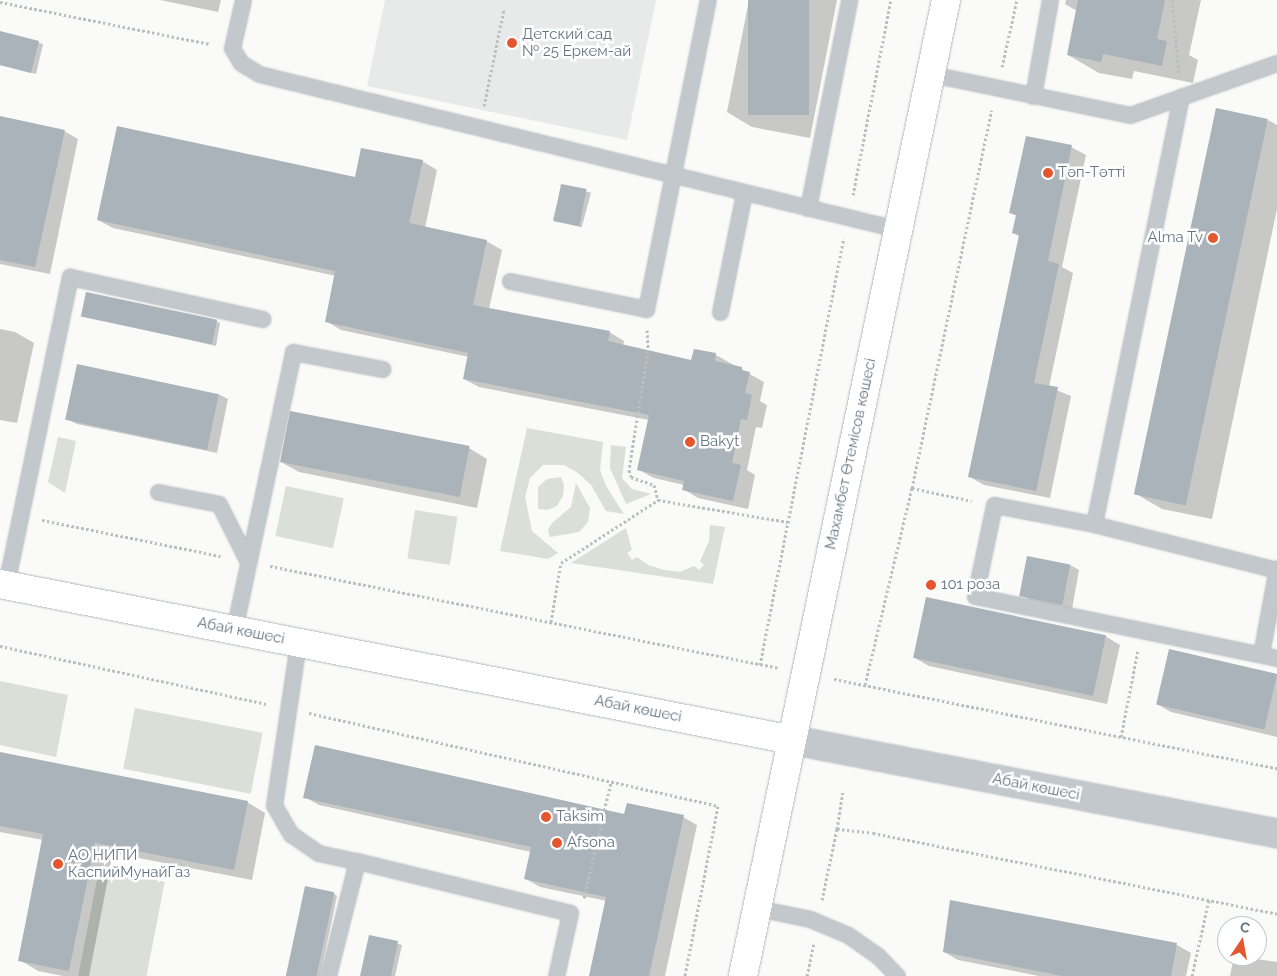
<!DOCTYPE html>
<meta charset="utf-8">
<style>
body{margin:0}
#map{position:relative;width:1277px;height:976px;overflow:hidden;background:#fafaf8;font-family:Raleway,sans-serif}
div>[style]{position:absolute}
[style*='--x']{left:calc(var(--x)*1px);top:calc(var(--y)*1px);width:calc(var(--w)*1px);rotate:calc(var(--a)*1deg)}
.built>*{inset:0;background:#e8e9e9}
.green>*{inset:0;background:#dadfd7;transform-origin:0 0}
.shadow>*{inset:0;background:#0003;transform-origin:0 0}
.building>*{inset:0;background:#aab3b9;transform-origin:0 0}
.path>*{height:3px;margin-top:-1.5px;transform-origin:0;background:repeating-linear-gradient(90deg,#bbbfc2 0 2.5px,transparent 0 5px)}
.roads{filter:drop-shadow(0 0 1px #b5babe) drop-shadow(0 0 1px #b5babe)}
.service>*{height:15px;margin:-7.5px;padding:0 7.5px;transform-origin:7.5px;border-radius:7.5px;background:#c3c8cc}
.tertiary>*{height:28px;margin:-14px;padding:0 14px;transform-origin:14px;border-radius:14px;background:#c3c8cc}
.primary>*{height:28px;margin:-14px;padding:0 14px;transform-origin:14px;border-radius:14px;background:#fff}
.dots>*{width:14px;height:14px;translate:-50% -50%;box-sizing:border-box;border:2px solid #fff;border-radius:50%}
span{translate:-50% -50%;white-space:nowrap;text-align:center;line-height:1.15;-webkit-text-stroke:5px #fff;paint-order:stroke}
.poi-label{font-size:15px;color:#657683}
.left{translate:0 -50%;text-align:left}
.right{translate:-100% -50%;text-align:right}
.street-label{font-size:15px;color:#657683}
.north{position:absolute;left:1217px;top:916px;width:50px;height:50px;box-sizing:border-box;background:#fff;border:1px solid #c1c8cd;border-radius:50%;rotate:12deg;font-size:14px;font-weight:700;line-height:20px;text-align:center;color:#657683}
.north::after{content:'';display:block;margin:auto;width:18px;height:22px;background:#e4572e;clip-path:polygon(50% 0,100% 100%,50% 72%,0 100%)}
</style>
<div id="map">
<div class="built">
<div style="clip-path:polygon(385px 0,656px 0,627px 140px,367px 86px)"></div>
</div>
<div class="green">
<div style="clip-path:polygon(527px 428px,603px 442px,600px 470px,606px 486px,624px 514px,606px 511px,591px 485px,578px 473px,564px 465px,543px 465px,530px 478px,525px 497px,532px 531px,558px 553px,548px 559px,500px 551px)"></div>
<div style="clip-path:polygon(58px 437px,76px 441px,65px 493px,48px 482px)"></div>
<div style="clip-path:polygon(611px 445px,626px 447px,622px 478px,632px 489px,651px 494px,626px 504px,610px 468px)"></div>
<div style="clip-path:polygon(561px 477px,564px 485px,563px 496px,557px 506px,547px 510px,538px 509px,538px 487px,547px 479px)"></div>
<div style="clip-path:polygon(576px 483px,590px 508px,588px 522px,579px 532px,550px 537px,548px 530px,552px 523px,571px 507px)"></div>
<div style="left:286px;top:486px;width:59px;height:51px;rotate:12deg"></div>
<div style="left:415px;top:510px;width:43px;height:49px;rotate:9deg"></div>
<div style="clip-path:polygon(710px 525px,725px 527px,713px 584px,571px 563px,626px 528px,632px 550px,627px 553px,632px 560px,637px 557px,648px 565px,664px 570px,680px 572px,694px 566px,699px 570px,704px 565px,700px 561px,709px 541px)"></div>
<div style="clip-path:polygon(0 681px,68px 695px,56px 757px,0 745px)"></div>
<div style="left:135px;top:708px;width:130px;height:62px;rotate:11deg"></div>
<div style="left:99px;top:869px;width:67px;height:109px;rotate:11deg"></div>
</div>
<div class="shadow">
<div style="clip-path:polygon(160px 0,221px 0,218px 12px)"></div>
<div style="clip-path:polygon(749px 0,837px 0,810px 138px,752px 127px,727px 112px)"></div>
<div style="clip-path:polygon(1066px 0,1201px 0,1189px 55px,1198px 60px,1193px 83px,1134px 71px,1132px 79px,1099px 73px,1068px 55px,1077px 11px,1065px 4px)"></div>
<div style="clip-path:polygon(0 33px,43px 44px,36px 74px,0 65px)"></div>
<div style="clip-path:polygon(0 117px,64px 131px,78px 139px,50px 274px,0 264px)"></div>
<div style="clip-path:polygon(1268px 120px,1277px 125px,1277px 209px,1212px 519px,1162px 509px,1136px 494px)"></div>
<div style="clip-path:polygon(1071px 147px,1086px 155px,1062px 267px,1073px 273px,1049px 387px,1071px 396px,1050px 498px,984px 485px,970px 477px,1020px 237px,1014px 233px,1017px 216px,1010px 212px)"></div>
<div style="clip-path:polygon(422px 161px,437px 170px,425px 228px,486px 241px,502px 250px,489px 309px,609px 332px,624px 341px,623px 346px,692px 361px,695px 350px,716px 355px,764px 382px,760px 401px,767px 405px,762px 428px,756px 427px,747px 470px,755px 475px,748px 509px,698px 498px,683px 489px,684px 485px,654px 478px,639px 470px,649px 420px,479px 387px,464px 379px,469px 357px,341px 330px,326px 321px,336px 276px,113px 228px,98px 220px,356px 178px)"></div>
<div style="left:562px;top:185px;width:30px;height:36px;rotate:15deg"></div>
<div style="clip-path:polygon(82px 316px,216px 321px,220px 323px,216px 346px)"></div>
<div style="clip-path:polygon(0 329px,15px 332px,34px 343px,17px 423px,0 420px)"></div>
<div style="clip-path:polygon(218px 394px,228px 399px,217px 453px,77px 424px,67px 419px)"></div>
<div style="clip-path:polygon(469px 448px,487px 459px,477px 508px,299px 472px,281px 462px)"></div>
<div style="clip-path:polygon(1070px 565px,1079px 570px,1072px 609px,1030px 600px,1021px 595px)"></div>
<div style="clip-path:polygon(1105px 636px,1120px 645px,1107px 704px,929px 666px,915px 658px)"></div>
<div style="clip-path:polygon(1277px 675px,1277px 737px,1171px 712px,1157px 704px)"></div>
<div style="clip-path:polygon(0 753px,247px 802px,265px 813px,252px 880px,113px 853px,89px 976px,63px 976px,38px 971px,20px 960px,43px 840px,0 832px)"></div>
<div style="clip-path:polygon(305px 797px,683px 817px,697px 825px,665px 976px,593px 976px,607px 901px,540px 887px,526px 879px,531px 852px,319px 805px)"></div>
<div style="clip-path:polygon(333px 893px,337px 896px,320px 976px,286px 976px)"></div>
<div style="clip-path:polygon(951px 902px,1177px 945px,1191px 953px,1186px 976px,1039px 976px,958px 960px,944px 952px)"></div>
<div style="clip-path:polygon(370px 936px,402px 945px,395px 976px,361px 976px)"></div>
<div style="clip-path:polygon(1234px 956px,1277px 962px,1277px 976px,1230px 976px)"></div>
</div>
<div class="building">
<div style="left:748px;top:0;width:61px;height:115px"></div>
<div style="clip-path:polygon(1078px 0,1165px 0,1157px 39px,1167px 41px,1162px 66px,1103px 54px,1101px 62px,1067px 55px)"></div>
<div style="clip-path:polygon(0 31px,39px 41px,31px 73px,0 65px)"></div>
<div style="left:1216px;top:108px;width:53px;height:395px;rotate:12deg"></div>
<div style="clip-path:polygon(0 116px,65px 130px,35px 267px,0 260px)"></div>
<div style="clip-path:polygon(117px 126px,355px 177px,361px 148px,423px 160px,409px 223px,487px 240px,473px 305px,610px 331px,608px 341px,691px 360px,694px 349px,716px 353px,715px 361px,742px 367px,742px 370px,750px 372px,745px 393px,752px 395px,747px 420px,741px 419px,732px 463px,741px 465px,733px 501px,682px 490px,684px 481px,637px 470px,649px 415px,463px 379px,468px 353px,325px 322px,335px 271px,97px 220px)"></div>
<div style="clip-path:polygon(1026px 136px,1072px 145px,1048px 261px,1059px 264px,1034px 383px,1058px 387px,1036px 491px,968px 477px,1019px 235px,1012px 233px,1016px 215px,1009px 213px)"></div>
<div style="left:561px;top:184px;width:26px;height:38px;rotate:11deg"></div>
<div style="left:86px;top:292px;width:134px;height:25px;rotate:12deg"></div>
<div style="left:77px;top:364px;width:145px;height:57px;rotate:12deg"></div>
<div style="left:290px;top:411px;width:183px;height:52px;rotate:11deg"></div>
<div style="left:1027px;top:556px;width:44px;height:41px;rotate:11deg"></div>
<div style="left:926px;top:597px;width:184px;height:62px;rotate:12deg"></div>
<div style="left:1169px;top:649px;width:111px;height:57px;rotate:13deg"></div>
<div style="clip-path:polygon(315px 745px,624px 814px,627px 803px,684px 815px,649px 976px,589px 976px,606px 897px,524px 879px,531px 847px,303px 798px)"></div>
<div style="clip-path:polygon(0 752px,248px 801px,234px 870px,95px 843px,69px 971px,18px 961px,43px 834px,0 826px)"></div>
<div style="left:305px;top:886px;width:30px;height:92px;rotate:12deg"></div>
<div style="clip-path:polygon(950px 900px,1177px 943px,1171px 976px,1062px 976px,943px 952px)"></div>
<div style="clip-path:polygon(369px 935px,398px 941px,391px 976px,360px 976px)"></div>
</div>
<div class="path">
<div style="--x:1172;--y:0;--w:74;--a:84.6"></div>
<div style="--x:0;--y:2;--w:214;--a:11.3"></div>
<div style="--x:1002;--y:67;--w:69;--a:-77.4"></div>
<div style="--x:484;--y:106;--w:99;--a:-78.3"></div>
<div style="--x:853;--y:195;--w:199;--a:-79"></div>
<div style="--x:647;--y:330;--w:21;--a:87"></div>
<div style="--x:648;--y:351;--w:121;--a:99.1"></div>
<div style="--x:629;--y:470;--w:7;--a:74"></div>
<div style="--x:631;--y:477;--w:24;--a:19"></div>
<div style="--x:654;--y:485;--w:16;--a:75"></div>
<div style="--x:912;--y:488;--w:61;--a:12.2"></div>
<div style="--x:42;--y:520;--w:182;--a:11.4"></div>
<div style="--x:270;--y:566;--w:519;--a:11.33"></div>
<div style="--x:551;--y:622;--w:60;--a:-80.4"></div>
<div style="--x:561;--y:563;--w:116;--a:-33"></div>
<div style="--x:658;--y:500;--w:132;--a:9.6"></div>
<div style="--x:0;--y:646;--w:273;--a:12.3"></div>
<div style="--x:760;--y:665;--w:435;--a:-78.9"></div>
<div style="--x:834;--y:679;--w:452;--a:11.4"></div>
<div style="--x:865;--y:685;--w:203;--a:-76.6"></div>
<div style="--x:912;--y:488;--w:386;--a:-78.1"></div>
<div style="--x:309;--y:713;--w:419;--a:12.8"></div>
<div style="--x:718;--y:806;--w:173;--a:101"></div>
<div style="--x:1121;--y:737;--w:89;--a:-78.9"></div>
<div style="--x:837;--y:829;--w:37;--a:-81"></div>
<div style="--x:584;--y:898;--w:119;--a:-76.9"></div>
<div style="--x:822;--y:900;--w:73;--a:-78.1"></div>
<div style="--x:837;--y:829;--w:36;--a:6"></div>
<div style="--x:873;--y:833;--w:412;--a:11.3"></div>
<div style="--x:807;--y:976;--w:34;--a:-78"></div>
<div style="--x:1192;--y:976;--w:78;--a:-77.4"></div>
</div>
<div class="roads">
<div class="service">
<div style="--x:243;--y:0;--w:49;--a:102.9"></div>
<div style="--x:232;--y:48;--w:17;--a:59"></div>
<div style="--x:241;--y:63;--w:21;--a:31"></div>
<div style="--x:259;--y:74;--w:657;--a:13.66"></div>
<div style="--x:931;--y:74;--w:203;--a:11.6"></div>
<div style="--x:1130;--y:115;--w:156;--a:-19.5"></div>
<div style="--x:1033;--y:96;--w:97;--a:-80"></div>
<div style="--x:808;--y:208;--w:212;--a:-78.8"></div>
<div style="--x:510;--y:281;--w:139;--a:11.6"></div>
<div style="--x:646;--y:309;--w:315;--a:-78.7"></div>
<div style="--x:720;--y:312;--w:121;--a:-78.6"></div>
<div style="--x:158;--y:492;--w:62;--a:11.1"></div>
<div style="--x:219;--y:504;--w:65;--a:63.4"></div>
<div style="--x:1094;--y:524;--w:436;--a:-78.5"></div>
<div style="--x:1277;--y:570;--w:189;--a:-165.9"></div>
<div style="--x:1094;--y:524;--w:102;--a:-169.2"></div>
<div style="--x:994;--y:505;--w:93;--a:101.8"></div>
<div style="--x:975;--y:596;--w:308;--a:11.6"></div>
<div style="--x:6;--y:585;--w:315;--a:-78.3"></div>
<div style="--x:70;--y:277;--w:197;--a:12.3"></div>
<div style="--x:234;--y:630;--w:284;--a:-78"></div>
<div style="--x:293;--y:352;--w:91;--a:10.8"></div>
<div style="--x:298;--y:643;--w:164;--a:98.4"></div>
<div style="--x:274;--y:805;--w:34;--a:60"></div>
<div style="--x:291;--y:834;--w:33;--a:35"></div>
<div style="--x:318;--y:853;--w:40;--a:12"></div>
<div style="--x:357;--y:861;--w:119;--a:104.2"></div>
<div style="--x:1261;--y:654;--w:87;--a:-79.5"></div>
<div style="--x:357;--y:861;--w:219;--a:13.7"></div>
<div style="--x:570;--y:913;--w:65;--a:102.5"></div>
<div style="--x:757;--y:908;--w:54;--a:11.7"></div>
<div style="--x:810;--y:919;--w:41;--a:22.8"></div>
<div style="--x:848;--y:935;--w:35;--a:35"></div>
<div style="--x:877;--y:955;--w:29;--a:46"></div>
</div>
<div class="tertiary">
<div style="--x:792;--y:740;--w:494;--a:10.9"></div>
</div>
<div class="primary">
<div style="--x:0;--y:584;--w:807;--a:11.14"></div>
<div style="--x:743;--y:976;--w:997;--a:-78.25"></div>
</div>
</div>
<div class="dots">
<div style="left:512px;top:43px;background:#e4572e"></div>
<div style="left:1048px;top:173px;background:#e4572e"></div>
<div style="left:1213px;top:238px;background:#e4572e"></div>
<div style="left:690px;top:442px;background:#e4572e"></div>
<div style="left:931px;top:585px;background:#e4572e"></div>
<div style="left:546px;top:817px;background:#e4572e"></div>
<div style="left:557px;top:843px;background:#e4572e"></div>
<div style="left:58px;top:864px;background:#e4572e"></div>
</div>
<div class="poi-label">
<span class="left" style="left:522px;top:43px">Детский сад<br>№ 25 Еркем-ай</span>
<span class="left" style="left:1058px;top:173px">Тәп-Тәтті</span>
<span class="right" style="left:1203px;top:238px">Alma Tv</span>
<span class="left" style="left:700px;top:442px">Bakyt</span>
<span class="left" style="left:941px;top:585px">101 роза</span>
<span class="left" style="left:556px;top:817px">Taksim</span>
<span class="left" style="left:567px;top:843px">Afsona</span>
<span class="left" style="left:68px;top:864px">АО НИПИ<br>КаспийМунайГаз</span>
</div>
<div class="street-label">
<span style="left:851px;top:454px;rotate:-78deg">Махамбет Өтемісов көшесі</span>
<span style="left:241px;top:631px;rotate:11deg">Абай көшесі</span>
<span style="left:638px;top:709px;rotate:11deg">Абай көшесі</span>
<span style="left:1036px;top:787px;rotate:11deg">Абай көшесі</span>
</div>
<div class="north">С</div>
</div>
